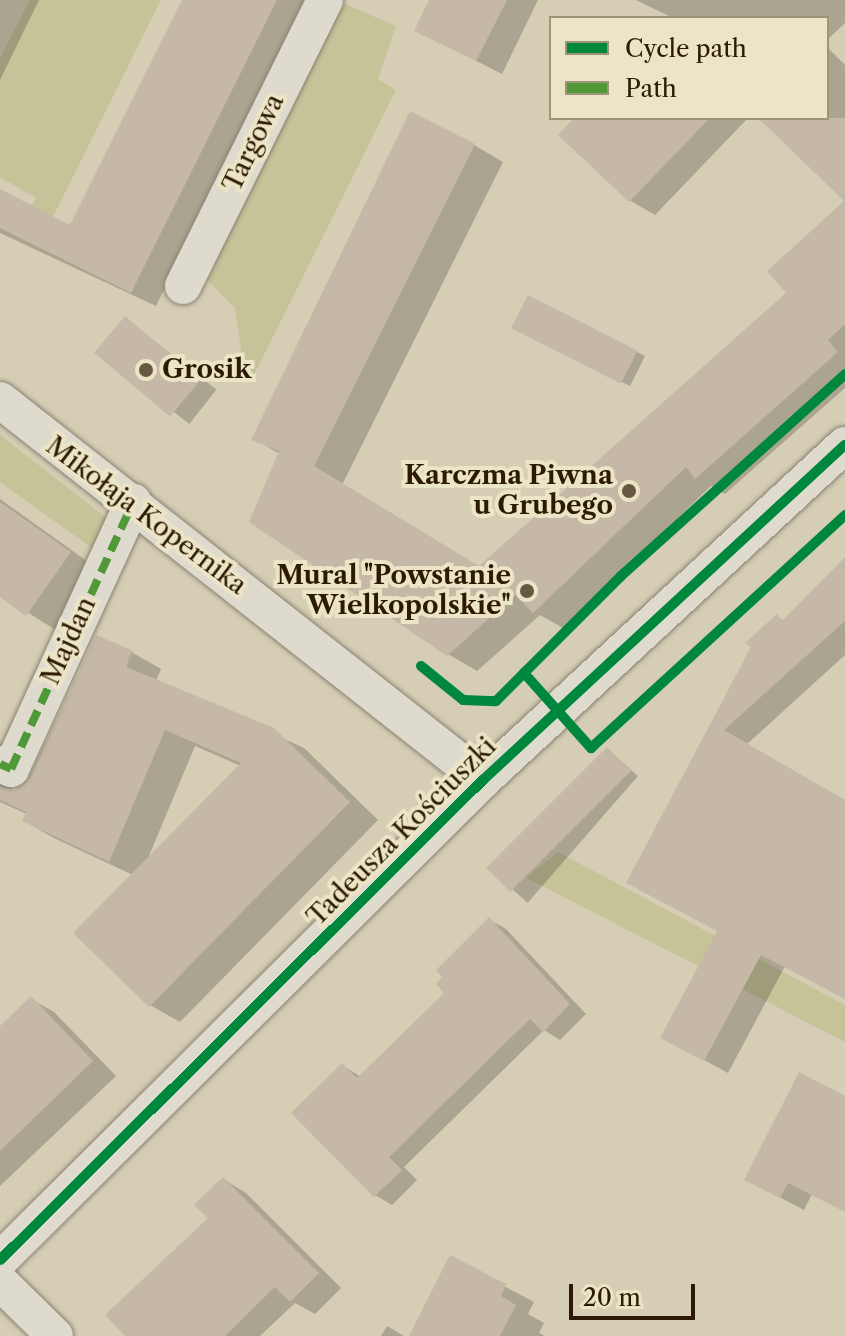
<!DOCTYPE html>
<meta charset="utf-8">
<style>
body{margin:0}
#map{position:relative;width:845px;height:1336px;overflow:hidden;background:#d5cdb4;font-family:"Libre Caslon Text",serif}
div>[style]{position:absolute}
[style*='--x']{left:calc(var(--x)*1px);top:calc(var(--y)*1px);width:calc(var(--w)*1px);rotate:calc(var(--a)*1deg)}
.green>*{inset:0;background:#c6c399}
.shadow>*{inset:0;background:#0003;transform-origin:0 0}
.building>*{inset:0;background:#c6b8a7;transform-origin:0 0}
.roads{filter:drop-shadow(0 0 2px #898271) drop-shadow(0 0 2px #898271)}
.street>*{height:36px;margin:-18px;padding:0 18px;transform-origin:18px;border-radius:18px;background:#dedbce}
.quiet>*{height:8px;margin-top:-4px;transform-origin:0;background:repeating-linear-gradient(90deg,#4f9939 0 16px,transparent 0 24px)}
.cycleway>*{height:10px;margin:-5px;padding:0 5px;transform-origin:5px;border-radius:5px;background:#00873e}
.dots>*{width:22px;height:22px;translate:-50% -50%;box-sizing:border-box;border:4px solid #ece4c6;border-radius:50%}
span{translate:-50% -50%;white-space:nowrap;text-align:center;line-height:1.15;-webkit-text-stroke:8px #ece4c6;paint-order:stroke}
.street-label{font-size:26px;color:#2c1a03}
.poi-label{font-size:26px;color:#2c1a03;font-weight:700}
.left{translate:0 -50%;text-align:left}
.right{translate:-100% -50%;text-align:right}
.legend{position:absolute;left:549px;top:16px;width:280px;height:104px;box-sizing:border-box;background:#ece4c6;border:2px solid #9f9378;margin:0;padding:10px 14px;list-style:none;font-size:24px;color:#2c1a03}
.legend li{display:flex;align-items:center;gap:16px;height:40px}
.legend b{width:40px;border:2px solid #9f9378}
.scale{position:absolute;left:569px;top:1284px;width:126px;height:36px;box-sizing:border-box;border:4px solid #2c1a03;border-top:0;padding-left:10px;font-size:24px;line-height:28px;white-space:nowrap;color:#2c1a03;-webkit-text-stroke:6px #ece4c6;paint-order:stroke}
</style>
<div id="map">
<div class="green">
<div style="clip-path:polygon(30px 0,161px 0,40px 243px,20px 230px,36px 198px,0 177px,0 58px)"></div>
<div style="clip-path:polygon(340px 2px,396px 26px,378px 79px,396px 90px,254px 375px,244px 369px,235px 308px,209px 282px,221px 240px)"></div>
<div style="clip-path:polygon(0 435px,108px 519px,99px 553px,0 482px)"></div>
<div style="clip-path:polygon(558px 852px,845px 1005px,845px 1042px,527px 878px)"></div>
</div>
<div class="shadow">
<div style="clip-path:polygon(0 0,39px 0,0 80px)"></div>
<div style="clip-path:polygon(184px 0,309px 0,156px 306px,0 233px,0 192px,71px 228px)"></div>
<div style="clip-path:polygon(431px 0,538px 0,502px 74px,416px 30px)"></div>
<div style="clip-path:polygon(636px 0,845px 0,845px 23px,827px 40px,827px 18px,673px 18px)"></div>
<div style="clip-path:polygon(827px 47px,845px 65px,845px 193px,761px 118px,827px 118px)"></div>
<div style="clip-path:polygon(577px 118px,748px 118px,655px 215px,631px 201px,561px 135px)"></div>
<div style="clip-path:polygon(474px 145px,503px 162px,342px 485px,480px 568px,789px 293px,845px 203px,845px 388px,725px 494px,711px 486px,563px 628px,540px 615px,477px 671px,448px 654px,280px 454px,254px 439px)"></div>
<div style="left:125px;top:318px;width:116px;height:44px;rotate:38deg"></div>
<div style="clip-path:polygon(522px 332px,637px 352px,645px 356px,630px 386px)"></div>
<div style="clip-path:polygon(0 499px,105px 574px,62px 634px,0 595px)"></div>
<div style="clip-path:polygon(845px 559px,845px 655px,746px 745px,845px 803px,845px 998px,785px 966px,728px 1073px,686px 1050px,719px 931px,628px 882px,777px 617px,784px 621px)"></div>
<div style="clip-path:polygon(evenodd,96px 637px,133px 652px,124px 677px,133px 653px,161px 669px,156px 681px,304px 748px,378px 820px,180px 1022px,150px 1005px,133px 875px,54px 838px,24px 821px,27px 814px,0 802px,0 765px,13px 792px,24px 788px,96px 637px,195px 746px,241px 766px,146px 863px,195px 746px)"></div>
<div style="left:607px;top:749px;width:41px;height:168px;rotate:41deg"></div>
<div style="clip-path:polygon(490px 920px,506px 929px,586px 1014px,560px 1040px,544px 1030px,404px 1167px,417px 1180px,392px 1205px,375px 1195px,342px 1065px,361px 1077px,447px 993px)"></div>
<div style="clip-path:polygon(31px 999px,54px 1012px,116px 1076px,0 1186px,0 1028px)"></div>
<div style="clip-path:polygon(845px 1098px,845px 1211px,812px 1194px,804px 1210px,770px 1192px)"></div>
<div style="clip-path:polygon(223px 1179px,246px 1193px,341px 1288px,315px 1314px,295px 1303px,260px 1336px,125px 1336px,210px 1218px)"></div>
<div style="clip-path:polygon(451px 1258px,534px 1302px,528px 1314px,544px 1323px,539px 1333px,545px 1336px,411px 1336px)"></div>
<div style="clip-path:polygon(387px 1326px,404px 1336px,381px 1336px)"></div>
</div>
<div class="building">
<div style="clip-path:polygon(182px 0,277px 0,131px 293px,0 228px,0 189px,70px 225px)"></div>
<div style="clip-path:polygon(429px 0,507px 0,476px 61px,414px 31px)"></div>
<div style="clip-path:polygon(410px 111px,475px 144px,314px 466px,479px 566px,786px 293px,767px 271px,844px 201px,758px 118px,845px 118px,845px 324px,828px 340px,838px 352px,695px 479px,686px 467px,533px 613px,515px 595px,447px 656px,249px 522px,279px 451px,251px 440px)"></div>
<div style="clip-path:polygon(574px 118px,710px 118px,629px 202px,558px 135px)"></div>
<div style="left:528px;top:295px;width:123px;height:37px;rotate:27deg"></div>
<div style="left:125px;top:316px;width:99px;height:48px;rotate:40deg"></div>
<div style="clip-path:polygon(0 502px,71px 552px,26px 616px,0 597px)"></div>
<div style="clip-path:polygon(845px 557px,845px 621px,724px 730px,845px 800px,845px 999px,761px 955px,704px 1061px,660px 1038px,717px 931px,626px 883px,751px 647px,745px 643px,777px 614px,782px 621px)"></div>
<div style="clip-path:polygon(96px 635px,132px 650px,126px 667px,274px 728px,350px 802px,149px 1007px,73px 933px,241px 763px,165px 730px,109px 862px,22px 821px,26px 812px,0 800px,0 787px,14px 790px,30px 778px)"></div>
<div style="left:607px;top:747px;width:34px;height:171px;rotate:45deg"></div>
<div style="clip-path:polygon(489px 917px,570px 1004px,543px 1032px,530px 1019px,389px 1157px,402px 1170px,374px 1197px,291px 1113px,342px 1063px,357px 1078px,444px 993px,436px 984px,442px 977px,436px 970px)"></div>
<div style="clip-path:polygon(31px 996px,93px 1061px,0 1151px,0 1026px)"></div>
<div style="clip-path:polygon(799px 1072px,845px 1096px,845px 1212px,788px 1183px,780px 1198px,744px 1180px)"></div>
<div style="clip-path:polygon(223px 1177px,319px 1273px,290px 1302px,275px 1287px,225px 1336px,125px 1336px,105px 1315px,208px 1218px,194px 1205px)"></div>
<div style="clip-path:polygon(450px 1255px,506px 1284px,501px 1296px,516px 1305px,500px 1336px,409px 1336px)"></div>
</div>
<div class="roads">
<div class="street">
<div style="--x:183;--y:286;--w:319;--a:-63.6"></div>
<div style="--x:0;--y:400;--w:615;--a:38.19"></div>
<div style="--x:0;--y:764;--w:12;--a:24"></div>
<div style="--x:11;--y:769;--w:294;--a:-65.4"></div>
<div style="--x:0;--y:1260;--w:681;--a:-44.82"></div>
<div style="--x:483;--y:780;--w:493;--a:-42.8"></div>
<div style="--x:0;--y:1282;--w:77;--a:44.5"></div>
</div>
</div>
<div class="quiet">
<div style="--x:0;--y:764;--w:12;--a:24"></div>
<div style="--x:11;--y:769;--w:294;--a:-65.4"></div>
</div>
<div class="cycleway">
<div style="--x:421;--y:666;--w:54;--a:39"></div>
<div style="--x:463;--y:700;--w:33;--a:2"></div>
<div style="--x:496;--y:701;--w:177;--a:-45"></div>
<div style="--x:621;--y:576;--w:302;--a:-42"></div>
<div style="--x:524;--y:673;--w:101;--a:48.2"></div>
<div style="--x:591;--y:748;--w:345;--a:-42.5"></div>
<div style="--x:0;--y:1260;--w:681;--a:-44.82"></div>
<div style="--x:483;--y:780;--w:493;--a:-42.8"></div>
</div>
<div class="dots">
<div style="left:146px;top:370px;background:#675941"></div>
<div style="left:629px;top:491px;background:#675941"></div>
<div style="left:527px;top:591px;background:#675941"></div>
</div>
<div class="street-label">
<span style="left:254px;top:143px;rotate:-64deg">Targowa</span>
<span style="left:146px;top:516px;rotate:37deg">Mikołaja Kopernika</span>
<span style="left:69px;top:641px;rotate:-65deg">Majdan</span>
<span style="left:402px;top:832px;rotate:-45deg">Tadeusza Kościuszki</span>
</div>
<div class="poi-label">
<span class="left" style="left:162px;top:370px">Grosik</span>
<span class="right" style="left:613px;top:491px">Karczma Piwna<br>u Grubego</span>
<span class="right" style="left:511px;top:591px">Mural "Powstanie<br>Wielkopolskie"</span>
</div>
<ul class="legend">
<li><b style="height:10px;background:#00873e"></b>Cycle path</li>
<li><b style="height:10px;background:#4f9939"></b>Path</li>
</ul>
<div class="scale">20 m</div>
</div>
